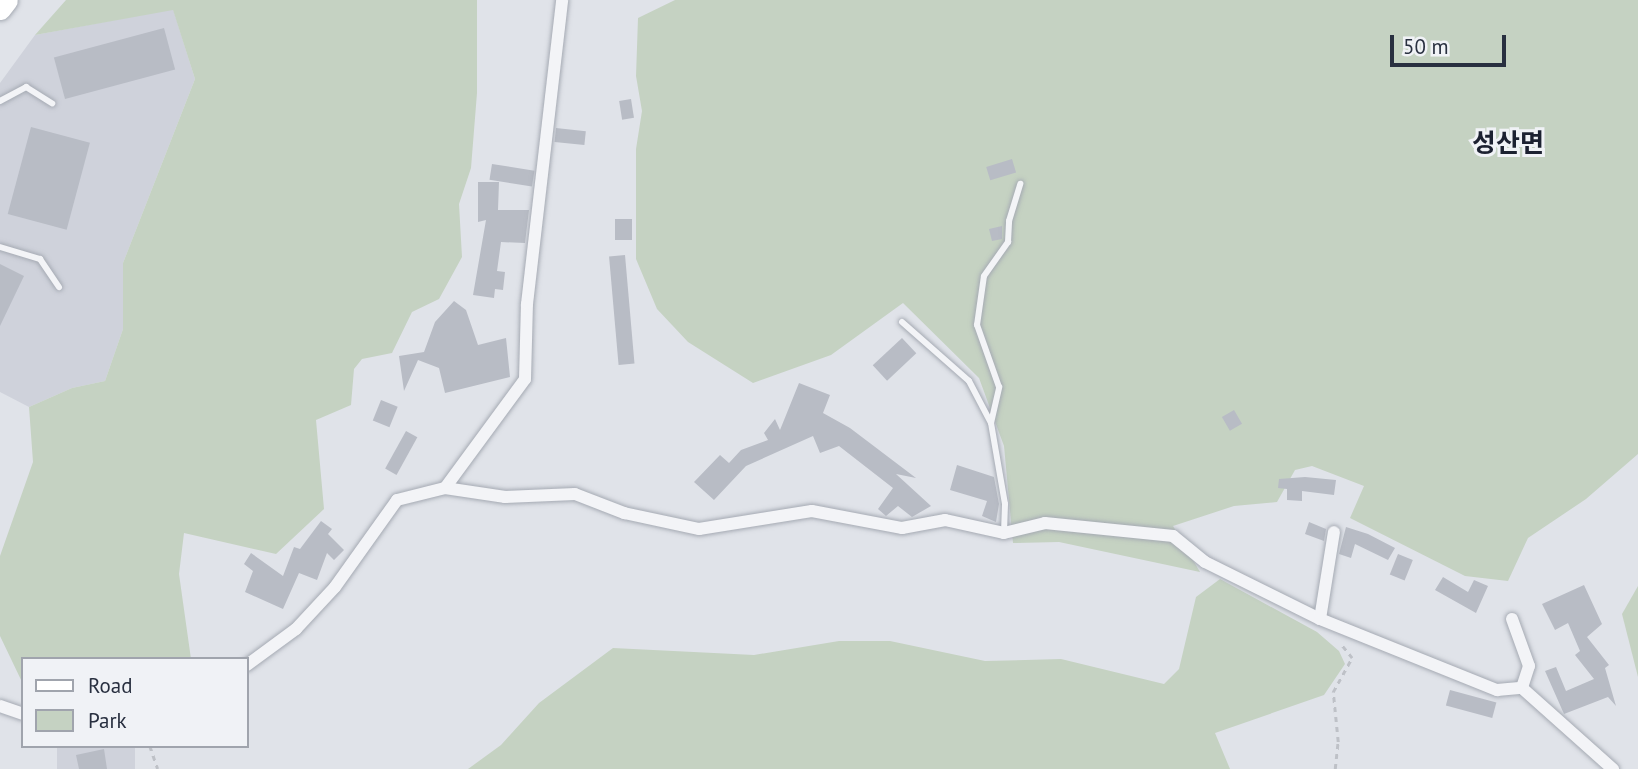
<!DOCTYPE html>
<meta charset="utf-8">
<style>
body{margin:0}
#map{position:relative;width:1638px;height:769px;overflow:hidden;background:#e0e3e9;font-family:"PT Sans","Noto Sans KR",sans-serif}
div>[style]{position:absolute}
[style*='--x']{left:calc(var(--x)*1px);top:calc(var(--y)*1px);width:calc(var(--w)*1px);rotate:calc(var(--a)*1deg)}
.built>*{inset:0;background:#cfd2db;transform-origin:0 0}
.green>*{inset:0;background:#c5d2c2}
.building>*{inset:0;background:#b8bcc5;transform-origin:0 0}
.path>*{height:2.5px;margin-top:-1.25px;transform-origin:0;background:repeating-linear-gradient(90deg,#bec1c7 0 5px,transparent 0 10px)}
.roads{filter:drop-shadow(0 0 2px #a5aab3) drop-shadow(0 0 2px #a5aab3)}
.service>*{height:6px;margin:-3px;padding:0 3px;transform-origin:3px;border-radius:3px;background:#f3f4f7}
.minor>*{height:12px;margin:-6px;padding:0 6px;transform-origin:6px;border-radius:6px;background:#f3f4f7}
.primary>*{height:21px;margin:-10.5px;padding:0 10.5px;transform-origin:10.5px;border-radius:10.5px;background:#fff}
span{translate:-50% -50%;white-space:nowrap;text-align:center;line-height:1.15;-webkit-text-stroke:6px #f0f2f6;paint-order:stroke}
.district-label{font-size:26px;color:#1c2131;font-weight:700}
.legend{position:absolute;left:21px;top:657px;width:228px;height:91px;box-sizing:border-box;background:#f0f2f6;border:2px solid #a0a4ad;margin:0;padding:9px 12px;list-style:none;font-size:21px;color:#293040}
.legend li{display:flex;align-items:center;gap:14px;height:35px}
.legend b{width:35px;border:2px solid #a0a4ad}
.scale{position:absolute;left:1390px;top:35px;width:116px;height:32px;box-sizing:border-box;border:4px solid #293040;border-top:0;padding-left:9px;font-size:21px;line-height:24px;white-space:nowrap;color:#293040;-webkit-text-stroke:5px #f0f2f6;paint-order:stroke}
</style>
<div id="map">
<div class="built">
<div style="clip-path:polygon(173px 9px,195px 79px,123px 263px,123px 329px,105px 381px,72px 388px,29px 407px,0 392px,0 83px,35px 35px)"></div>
<div style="left:57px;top:746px;width:78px;height:23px"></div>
</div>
<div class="green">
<div style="clip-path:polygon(66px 0,477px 0,477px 93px,471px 168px,459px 204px,462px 257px,439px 299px,412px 312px,392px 353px,362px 359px,354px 369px,351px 405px,316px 420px,324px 509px,276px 554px,184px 533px,179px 574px,191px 659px,23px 659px,23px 684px,0 636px,0 556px,33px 462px,29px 407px,72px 388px,105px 381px,123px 329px,123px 263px,195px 79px,173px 10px,35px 35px)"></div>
<div style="clip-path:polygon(675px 0,1638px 0,1638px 454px,1586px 499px,1528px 538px,1508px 581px,1465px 576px,1350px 518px,1364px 486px,1312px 466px,1295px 470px,1277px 502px,1234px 506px,1173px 526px,1200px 572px,1059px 542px,1013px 543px,1004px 446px,979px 378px,903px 303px,831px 355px,753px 383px,688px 342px,657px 309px,636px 259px,636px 149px,642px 111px,636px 76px,638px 18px)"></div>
<div style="clip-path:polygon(1220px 579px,1317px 632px,1339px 651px,1345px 664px,1324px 695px,1215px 733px,1230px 769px,468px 769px,501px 745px,539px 703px,613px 648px,754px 655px,839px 641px,890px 641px,985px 661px,1061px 659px,1164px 684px,1179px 669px,1196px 597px)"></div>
<div style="clip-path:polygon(1638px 586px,1638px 677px,1622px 614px)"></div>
</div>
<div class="building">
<div style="left:164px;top:28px;width:43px;height:114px;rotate:75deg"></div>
<div style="left:631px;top:99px;width:19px;height:12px;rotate:81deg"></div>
<div style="left:31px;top:127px;width:61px;height:90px;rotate:15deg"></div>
<div style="left:556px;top:128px;width:30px;height:14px;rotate:6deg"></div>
<div style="left:1012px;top:159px;width:14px;height:27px;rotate:73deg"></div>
<div style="left:492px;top:164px;width:43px;height:16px;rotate:9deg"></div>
<div style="clip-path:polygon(478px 182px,499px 182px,498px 210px,529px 210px,525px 243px,501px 242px,497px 271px,505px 272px,503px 290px,495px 289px,494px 298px,473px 295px,486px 220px,478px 222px)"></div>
<div style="left:615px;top:219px;width:17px;height:21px"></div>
<div style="clip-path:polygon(1002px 226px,1002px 239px,992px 241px,989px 229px)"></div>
<div style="left:625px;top:255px;width:109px;height:16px;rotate:85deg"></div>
<div style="clip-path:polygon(0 264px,24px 276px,0 326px)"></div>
<div style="clip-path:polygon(454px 301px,466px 310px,478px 345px,506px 338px,510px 377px,445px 393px,439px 368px,418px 360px,404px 391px,399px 356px,424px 352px,435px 322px)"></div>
<div style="left:902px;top:338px;width:21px;height:40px;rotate:47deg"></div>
<div style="clip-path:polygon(799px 383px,830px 395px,823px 413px,850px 428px,916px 478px,896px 474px,931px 506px,912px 517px,898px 506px,886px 516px,878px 509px,893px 488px,839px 446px,820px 453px,813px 436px,746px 466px,714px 500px,694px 482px,720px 455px,729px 463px,741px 450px,768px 440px,764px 433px,775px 419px,780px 430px)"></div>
<div style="left:381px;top:400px;width:18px;height:22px;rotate:22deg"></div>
<div style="left:1234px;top:410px;width:16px;height:14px;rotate:60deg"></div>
<div style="left:406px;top:431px;width:13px;height:43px;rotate:29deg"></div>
<div style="clip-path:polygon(957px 465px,994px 477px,999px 504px,996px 522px,982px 516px,987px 501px,950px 490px)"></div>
<div style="clip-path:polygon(1305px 477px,1336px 480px,1334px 495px,1302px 491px,1302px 501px,1287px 500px,1287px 489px,1278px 488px,1279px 479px)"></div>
<div style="clip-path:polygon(321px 521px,332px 529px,328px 534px,344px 550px,334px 560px,327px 553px,317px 580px,299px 573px,283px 609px,245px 592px,253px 571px,244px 564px,251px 553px,283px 576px,294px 547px,300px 549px)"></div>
<div style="clip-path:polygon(1309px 522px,1326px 529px,1324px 541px,1305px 534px)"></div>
<div style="clip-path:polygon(1346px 527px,1368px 534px,1395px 548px,1388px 560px,1355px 544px,1351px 558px,1339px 554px)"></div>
<div style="left:1398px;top:554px;width:16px;height:22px;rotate:22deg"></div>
<div style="clip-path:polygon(1443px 577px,1468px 592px,1474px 580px,1488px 586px,1476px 613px,1435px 590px)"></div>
<div style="clip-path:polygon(1584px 585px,1602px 624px,1587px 637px,1609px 665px,1605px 668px,1616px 706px,1608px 697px,1564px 714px,1545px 671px,1556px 667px,1566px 691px,1594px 679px,1575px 655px,1580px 651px,1568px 623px,1555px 630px,1542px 604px)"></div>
<div style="left:1450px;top:690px;width:48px;height:16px;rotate:15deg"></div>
<div style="clip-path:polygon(104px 749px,107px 769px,79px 769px,76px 755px)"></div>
</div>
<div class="path">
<div style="--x:150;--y:746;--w:24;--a:71"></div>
<div style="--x:1335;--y:769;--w:27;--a:-84"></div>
<div style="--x:1338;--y:742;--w:50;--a:-95.7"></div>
<div style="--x:1333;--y:692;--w:39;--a:-61"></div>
<div style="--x:1352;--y:658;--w:19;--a:-129"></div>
</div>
<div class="roads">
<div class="service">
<div style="--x:0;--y:101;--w:30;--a:-28"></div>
<div style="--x:26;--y:87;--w:31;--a:32"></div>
<div style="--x:0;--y:247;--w:42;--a:16.7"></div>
<div style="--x:40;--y:259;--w:34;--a:56"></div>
<div style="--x:902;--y:322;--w:89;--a:41.4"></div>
<div style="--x:969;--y:381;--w:47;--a:62.4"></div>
<div style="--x:991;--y:423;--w:82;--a:80.2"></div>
<div style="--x:1005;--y:504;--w:29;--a:92"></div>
<div style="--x:991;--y:423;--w:37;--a:-77"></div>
<div style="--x:999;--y:387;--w:66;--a:-109.5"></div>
<div style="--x:977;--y:325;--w:49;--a:-81.9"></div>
<div style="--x:984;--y:276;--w:42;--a:-54.8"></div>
<div style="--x:1008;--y:242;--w:21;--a:-87"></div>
<div style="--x:1009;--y:221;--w:39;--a:-73"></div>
</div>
<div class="minor">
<div style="--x:445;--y:488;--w:61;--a:8.5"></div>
<div style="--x:505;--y:497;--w:70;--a:-2.5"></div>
<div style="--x:575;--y:494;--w:53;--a:21.2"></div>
<div style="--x:624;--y:513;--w:77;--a:12"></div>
<div style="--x:699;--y:529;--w:114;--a:-9.1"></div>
<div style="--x:812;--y:511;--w:92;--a:10.7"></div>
<div style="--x:902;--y:528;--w:44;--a:-10.5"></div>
<div style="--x:945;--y:520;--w:60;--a:12.4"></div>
<div style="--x:1004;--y:533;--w:42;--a:-13.7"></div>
<div style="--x:1045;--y:523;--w:129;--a:5.8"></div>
<div style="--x:1173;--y:536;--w:41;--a:39.1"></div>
<div style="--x:1205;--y:562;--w:128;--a:26.4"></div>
<div style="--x:1320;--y:619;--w:191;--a:21.9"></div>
<div style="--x:1497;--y:690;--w:25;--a:-5"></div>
<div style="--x:1522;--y:688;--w:122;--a:41.7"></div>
<div style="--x:1320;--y:619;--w:88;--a:-80.9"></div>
<div style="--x:1512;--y:619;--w:50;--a:70.1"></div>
<div style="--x:1529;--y:666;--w:23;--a:108"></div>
<div style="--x:247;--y:665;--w:61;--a:-36.3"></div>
<div style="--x:296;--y:629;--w:57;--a:-47.1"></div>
<div style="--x:335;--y:587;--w:107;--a:-54.5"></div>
<div style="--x:397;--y:500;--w:49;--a:-14"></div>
<div style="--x:445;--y:488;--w:135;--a:-53.7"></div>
<div style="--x:525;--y:379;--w:75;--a:-88.5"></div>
<div style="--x:527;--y:304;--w:306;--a:-83.4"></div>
<div style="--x:0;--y:706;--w:24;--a:19"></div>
</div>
<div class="primary">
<div style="--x:0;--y:9;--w:11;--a:-52"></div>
</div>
</div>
<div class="district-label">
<span style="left:1508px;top:143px">성산면</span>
</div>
<ul class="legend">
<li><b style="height:9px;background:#fff"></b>Road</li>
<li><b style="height:19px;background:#c5d2c2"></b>Park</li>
</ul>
<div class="scale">50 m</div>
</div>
